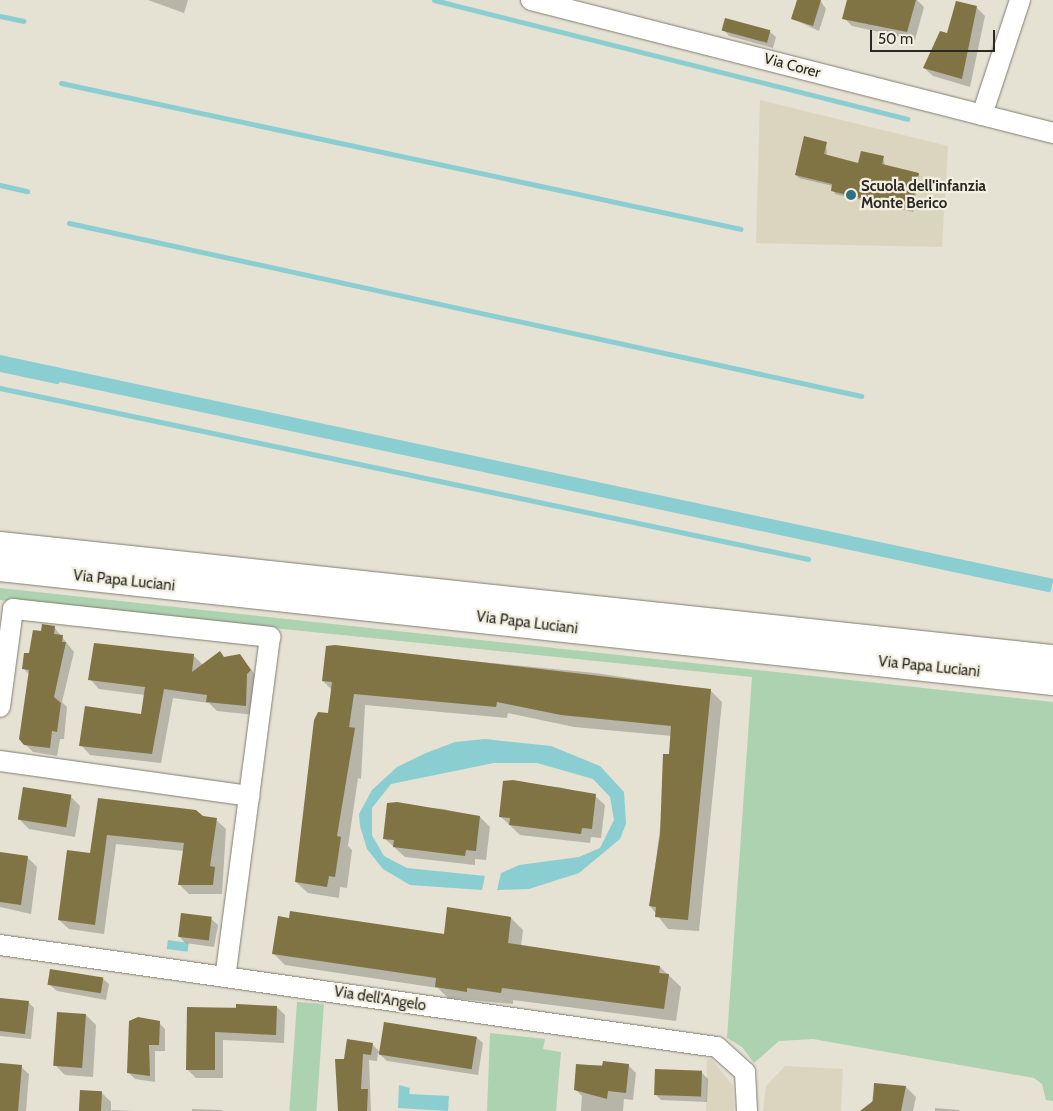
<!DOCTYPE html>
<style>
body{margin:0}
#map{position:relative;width:1053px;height:1111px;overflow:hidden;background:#e5e1d3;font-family:Cabin,sans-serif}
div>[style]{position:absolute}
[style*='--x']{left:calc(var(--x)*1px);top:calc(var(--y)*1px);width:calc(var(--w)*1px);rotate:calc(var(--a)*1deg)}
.built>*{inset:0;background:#dbd5bf}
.green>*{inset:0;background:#add2b0;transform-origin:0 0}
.water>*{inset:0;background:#8bced2;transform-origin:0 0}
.shadow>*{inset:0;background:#0003}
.stream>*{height:5px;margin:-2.5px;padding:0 2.5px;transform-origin:2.5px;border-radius:2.5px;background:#8bced2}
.building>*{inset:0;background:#807344;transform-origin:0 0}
.roads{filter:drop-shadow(0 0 1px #817d70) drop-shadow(0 0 1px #817d70)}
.street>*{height:20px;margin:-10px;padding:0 10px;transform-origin:10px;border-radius:10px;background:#fff}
.secondary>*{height:28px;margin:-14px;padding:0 14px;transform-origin:14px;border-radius:14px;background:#fff}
.dots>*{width:14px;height:14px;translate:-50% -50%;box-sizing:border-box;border:2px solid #f2eee0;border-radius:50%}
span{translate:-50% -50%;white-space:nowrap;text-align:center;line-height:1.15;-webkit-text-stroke:4.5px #f2eee0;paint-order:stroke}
.street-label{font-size:15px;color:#2a2823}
.poi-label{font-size:15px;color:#2a2823;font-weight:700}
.left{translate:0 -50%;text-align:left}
.scale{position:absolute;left:870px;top:30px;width:125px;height:22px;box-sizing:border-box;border:2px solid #2a2823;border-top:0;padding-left:6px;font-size:15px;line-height:18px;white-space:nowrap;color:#2a2823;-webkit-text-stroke:4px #f2eee0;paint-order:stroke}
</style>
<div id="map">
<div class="built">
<div style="clip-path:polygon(760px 100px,948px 146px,942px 247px,756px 243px)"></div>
<div style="clip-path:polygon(707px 1059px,712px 1059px,733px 1086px,734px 1111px,706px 1111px)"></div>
<div style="clip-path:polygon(785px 1066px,843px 1069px,841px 1111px,763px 1111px,766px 1086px)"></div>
</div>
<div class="green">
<div style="clip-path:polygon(0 588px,1053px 702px,1053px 1101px,1046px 1100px,1042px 1084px,1034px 1078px,813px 1039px,779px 1041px,754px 1063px,742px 1047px,727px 1038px,752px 677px,0 600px)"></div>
<div style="left:297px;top:1002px;width:27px;height:109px;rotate:4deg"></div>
<div style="clip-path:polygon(490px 1033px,545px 1039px,543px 1049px,561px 1052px,556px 1111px,487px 1111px)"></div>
</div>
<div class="water">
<div style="left:0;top:355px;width:1077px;height:14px;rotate:12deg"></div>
<div style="clip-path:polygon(485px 739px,551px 746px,600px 766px,624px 792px,626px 824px,620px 839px,579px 873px,529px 889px,497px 890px,501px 873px,519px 865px,579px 857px,600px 848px,614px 820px,610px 797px,593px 779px,537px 763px,494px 763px,391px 784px,372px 808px,372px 835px,384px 856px,407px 868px,485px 876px,482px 890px,410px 885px,383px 869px,367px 849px,360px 826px,359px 814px,372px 790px,397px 767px,426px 753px,455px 742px)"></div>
<div style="left:168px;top:940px;width:21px;height:9px;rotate:8deg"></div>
<div style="clip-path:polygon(399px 1085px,410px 1088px,409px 1094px,449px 1096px,448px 1111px,398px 1108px)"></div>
</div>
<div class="shadow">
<div style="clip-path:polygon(148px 0,188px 0,184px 13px)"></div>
<div style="clip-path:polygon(799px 0,820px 0,826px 9px,819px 31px,793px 19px)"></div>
<div style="clip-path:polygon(849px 0,917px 0,924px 7px,915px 40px,852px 26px,844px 18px)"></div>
<div style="clip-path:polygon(976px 7px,985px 16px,970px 87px,933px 76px,924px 68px)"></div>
<div style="clip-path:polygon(723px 29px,769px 31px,776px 37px,773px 48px,729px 36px)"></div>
<div style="clip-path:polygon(826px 143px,827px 156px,859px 164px,883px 157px,885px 166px,919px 174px,913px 212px,835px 194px,833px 186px,799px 178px,796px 175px)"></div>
<div style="clip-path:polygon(54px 627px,74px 652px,62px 702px,67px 707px,64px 739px,60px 739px,57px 756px,33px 752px,25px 744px,30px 675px,23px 668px,42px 632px)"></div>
<div style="clip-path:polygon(327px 647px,595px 673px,710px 690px,722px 702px,699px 931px,668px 929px,650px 906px,672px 736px,574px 727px,508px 713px,507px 718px,365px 705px,361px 779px,358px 778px,348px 846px,352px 850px,347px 888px,340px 887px,339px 898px,308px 893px,296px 882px,329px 715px,332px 690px,323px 681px)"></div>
<div style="clip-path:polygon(193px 655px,203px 665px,239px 655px,260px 680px,255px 715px,217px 711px,209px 703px,173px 698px,161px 763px,90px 755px,81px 745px,142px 716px,145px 695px,99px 689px,90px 679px)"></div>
<div style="clip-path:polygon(504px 783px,559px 787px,595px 796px,605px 805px,601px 838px,591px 837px,590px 843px,520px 835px,500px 816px)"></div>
<div style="clip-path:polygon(70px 796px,80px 806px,75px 837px,29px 829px,19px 819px)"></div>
<div style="clip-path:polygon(99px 799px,216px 820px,226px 829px,222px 894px,189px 894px,179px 884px,184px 851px,116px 844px,104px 934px,69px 929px,59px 920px,91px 854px)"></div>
<div style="clip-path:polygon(388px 805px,444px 809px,480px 817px,490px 827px,486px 860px,475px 859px,475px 865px,405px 857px,384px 838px)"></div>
<div style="clip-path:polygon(0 853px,27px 857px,37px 867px,31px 914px,0 907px)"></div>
<div style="clip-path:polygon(511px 918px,523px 930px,521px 946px,660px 967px,681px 987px,676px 1021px,513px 1000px,513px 1004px,448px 998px,438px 988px,285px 965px,273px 953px,445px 935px)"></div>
<div style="clip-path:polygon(211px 919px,218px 925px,214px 947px,185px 943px,179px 936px)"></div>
<div style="clip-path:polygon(102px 978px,109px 984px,106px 1000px,57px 991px,50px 985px)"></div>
<div style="clip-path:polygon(0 999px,28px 1002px,34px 1008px,31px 1039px,0 1036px)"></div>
<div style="clip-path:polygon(277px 1007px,285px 1015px,284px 1043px,223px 1040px,223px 1078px,196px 1078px,188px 1070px,188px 1008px)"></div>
<div style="clip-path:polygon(86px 1015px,96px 1025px,93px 1077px,65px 1075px,55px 1065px)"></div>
<div style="clip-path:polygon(159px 1023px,165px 1029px,165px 1051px,155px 1051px,155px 1082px,135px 1079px,128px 1072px)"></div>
<div style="clip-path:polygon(476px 1037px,483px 1043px,478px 1075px,387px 1061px,378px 1053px,377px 1061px,369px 1060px,371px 1111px,338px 1111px,345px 1060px,372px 1044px,381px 1053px)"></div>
<div style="clip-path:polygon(0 1065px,21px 1067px,29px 1074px,26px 1111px,0 1111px)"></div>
<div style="clip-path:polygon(578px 1065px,628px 1065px,636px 1073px,633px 1100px,624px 1099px,623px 1111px,581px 1111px,582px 1096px,575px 1089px)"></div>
<div style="clip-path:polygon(701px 1072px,708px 1079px,707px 1102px,661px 1100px,655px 1094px)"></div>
<div style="clip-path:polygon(875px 1084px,906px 1087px,916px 1097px,913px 1111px,870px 1111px)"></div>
<div style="clip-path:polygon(101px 1092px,111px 1102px,111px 1110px,135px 1111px,80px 1111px)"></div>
<div style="clip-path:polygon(935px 1108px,959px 1110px,960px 1111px,935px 1111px)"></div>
<div style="clip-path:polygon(192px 1109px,221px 1110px,223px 1111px,192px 1111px)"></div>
</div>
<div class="stream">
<div style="--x:434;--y:0;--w:488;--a:14.1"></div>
<div style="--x:0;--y:16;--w:24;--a:12"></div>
<div style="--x:61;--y:83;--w:695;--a:12.12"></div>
<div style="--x:0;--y:185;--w:28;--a:13"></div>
<div style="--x:69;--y:223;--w:811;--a:12.32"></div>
<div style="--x:0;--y:369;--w:58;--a:11.9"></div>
<div style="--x:0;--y:388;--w:826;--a:11.95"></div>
</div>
<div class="building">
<div style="clip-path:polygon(797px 0,821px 0,813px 26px,791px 19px)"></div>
<div style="clip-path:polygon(847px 0,916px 0,907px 32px,842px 19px)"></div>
<div style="clip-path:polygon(956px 1px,977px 6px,962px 79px,923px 68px,940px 31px,947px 33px)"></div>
<div style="left:725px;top:18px;width:47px;height:13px;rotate:15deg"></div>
<div style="clip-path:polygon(804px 136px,827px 142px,824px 154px,858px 163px,861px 151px,884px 156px,882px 164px,919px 173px,911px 210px,831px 191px,832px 184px,795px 175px)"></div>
<div style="clip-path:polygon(42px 624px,55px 626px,54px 634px,63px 635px,62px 642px,66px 642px,54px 697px,61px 703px,57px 732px,52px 731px,50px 748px,24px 745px,19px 739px,29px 670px,22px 669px,24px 653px,29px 653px,33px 630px,41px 631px)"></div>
<div style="clip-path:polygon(94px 643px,194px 654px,192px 672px,220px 651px,224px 657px,240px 654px,251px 670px,247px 674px,246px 706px,206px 702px,207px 695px,164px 689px,152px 754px,79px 746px,85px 706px,141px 714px,145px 687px,88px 680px)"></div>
<div style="clip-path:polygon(335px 645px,711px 689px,688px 920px,655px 917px,656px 907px,649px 906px,660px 835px,663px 754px,669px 754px,671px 726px,561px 715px,497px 702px,496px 707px,354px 694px,349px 727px,355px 728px,337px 836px,341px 837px,335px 877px,329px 876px,327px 887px,295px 882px,314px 720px,318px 712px,328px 713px,332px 682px,322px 681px,326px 646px)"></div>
<div style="clip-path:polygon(513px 780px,596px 794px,592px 829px,582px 828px,581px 834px,509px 825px,510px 818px,499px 817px,503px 781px)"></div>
<div style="left:23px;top:787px;width:49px;height:33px;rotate:9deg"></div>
<div style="clip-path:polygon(98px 798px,196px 810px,203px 816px,217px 818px,210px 866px,215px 867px,213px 885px,178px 885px,184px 843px,107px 835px,95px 925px,58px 920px,67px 850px,90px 853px)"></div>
<div style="clip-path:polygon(397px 802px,480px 816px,476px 851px,466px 850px,465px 856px,393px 847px,394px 840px,383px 839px,387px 803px)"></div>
<div style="clip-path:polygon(0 852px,28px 856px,21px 905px,0 902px)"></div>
<div style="clip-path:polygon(447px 907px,511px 917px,508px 943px,660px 966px,659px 973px,669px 974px,664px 1009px,502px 988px,501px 993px,467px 988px,467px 992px,435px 987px,436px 978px,272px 954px,278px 916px,289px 918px,290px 911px,444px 934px)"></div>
<div style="left:181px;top:913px;width:31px;height:24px;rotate:7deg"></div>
<div style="left:50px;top:969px;width:54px;height:16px;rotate:9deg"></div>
<div style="clip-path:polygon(0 998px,29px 1001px,25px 1034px,0 1031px)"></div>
<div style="clip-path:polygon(236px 1004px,277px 1006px,276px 1035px,215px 1032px,215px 1070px,186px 1070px,187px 1007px,236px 1008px)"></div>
<div style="left:57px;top:1012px;width:29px;height:54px;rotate:4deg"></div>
<div style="clip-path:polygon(138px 1017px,160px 1021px,159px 1045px,149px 1045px,150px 1076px,127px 1073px,129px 1021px)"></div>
<div style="left:384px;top:1022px;width:94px;height:33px;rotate:9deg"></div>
<div style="clip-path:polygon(347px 1039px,373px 1043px,371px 1055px,363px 1054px,361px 1089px,368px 1089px,367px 1111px,338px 1111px,335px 1059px,344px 1059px)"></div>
<div style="clip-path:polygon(603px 1061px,629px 1064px,626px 1093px,608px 1091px,607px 1099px,574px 1090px,576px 1064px,602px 1066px)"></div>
<div style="clip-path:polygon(0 1063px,22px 1065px,18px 1111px,0 1111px)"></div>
<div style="left:655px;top:1069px;width:47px;height:26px;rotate:2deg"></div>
<div style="clip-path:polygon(874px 1083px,906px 1086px,901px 1111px,860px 1111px,873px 1101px)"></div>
<div style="left:80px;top:1090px;width:22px;height:21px;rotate:3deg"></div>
</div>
<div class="roads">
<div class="street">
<div style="--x:531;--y:0;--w:539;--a:14.29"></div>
<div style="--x:982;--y:115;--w:121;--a:-71.7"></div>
<div style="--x:0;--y:707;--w:99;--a:-82.4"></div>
<div style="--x:13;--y:609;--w:259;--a:6.2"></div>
<div style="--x:270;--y:637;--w:343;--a:97.5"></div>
<div style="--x:0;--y:761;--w:252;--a:8"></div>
<div style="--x:0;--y:945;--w:724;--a:8.1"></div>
<div style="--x:717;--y:1047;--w:38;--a:42"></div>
<div style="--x:745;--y:1072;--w:39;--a:87"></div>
</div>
<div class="secondary">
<div style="--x:0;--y:546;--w:1059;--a:6.13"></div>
<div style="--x:0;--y:567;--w:1059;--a:6.18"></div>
</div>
</div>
<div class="dots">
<div style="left:851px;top:195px;background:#2e7182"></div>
</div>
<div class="street-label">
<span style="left:792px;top:66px;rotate:15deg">Via Corer</span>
<span style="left:124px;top:581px;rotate:6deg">Via Papa Luciani</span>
<span style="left:527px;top:623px;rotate:7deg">Via Papa Luciani</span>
<span style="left:929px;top:667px;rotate:6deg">Via Papa Luciani</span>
<span style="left:380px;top:999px;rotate:9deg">Via dell'Angelo</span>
</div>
<div class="poi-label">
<span class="left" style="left:861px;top:195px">Scuola dell'infanzia<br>Monte Berico</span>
</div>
<div class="scale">50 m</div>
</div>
